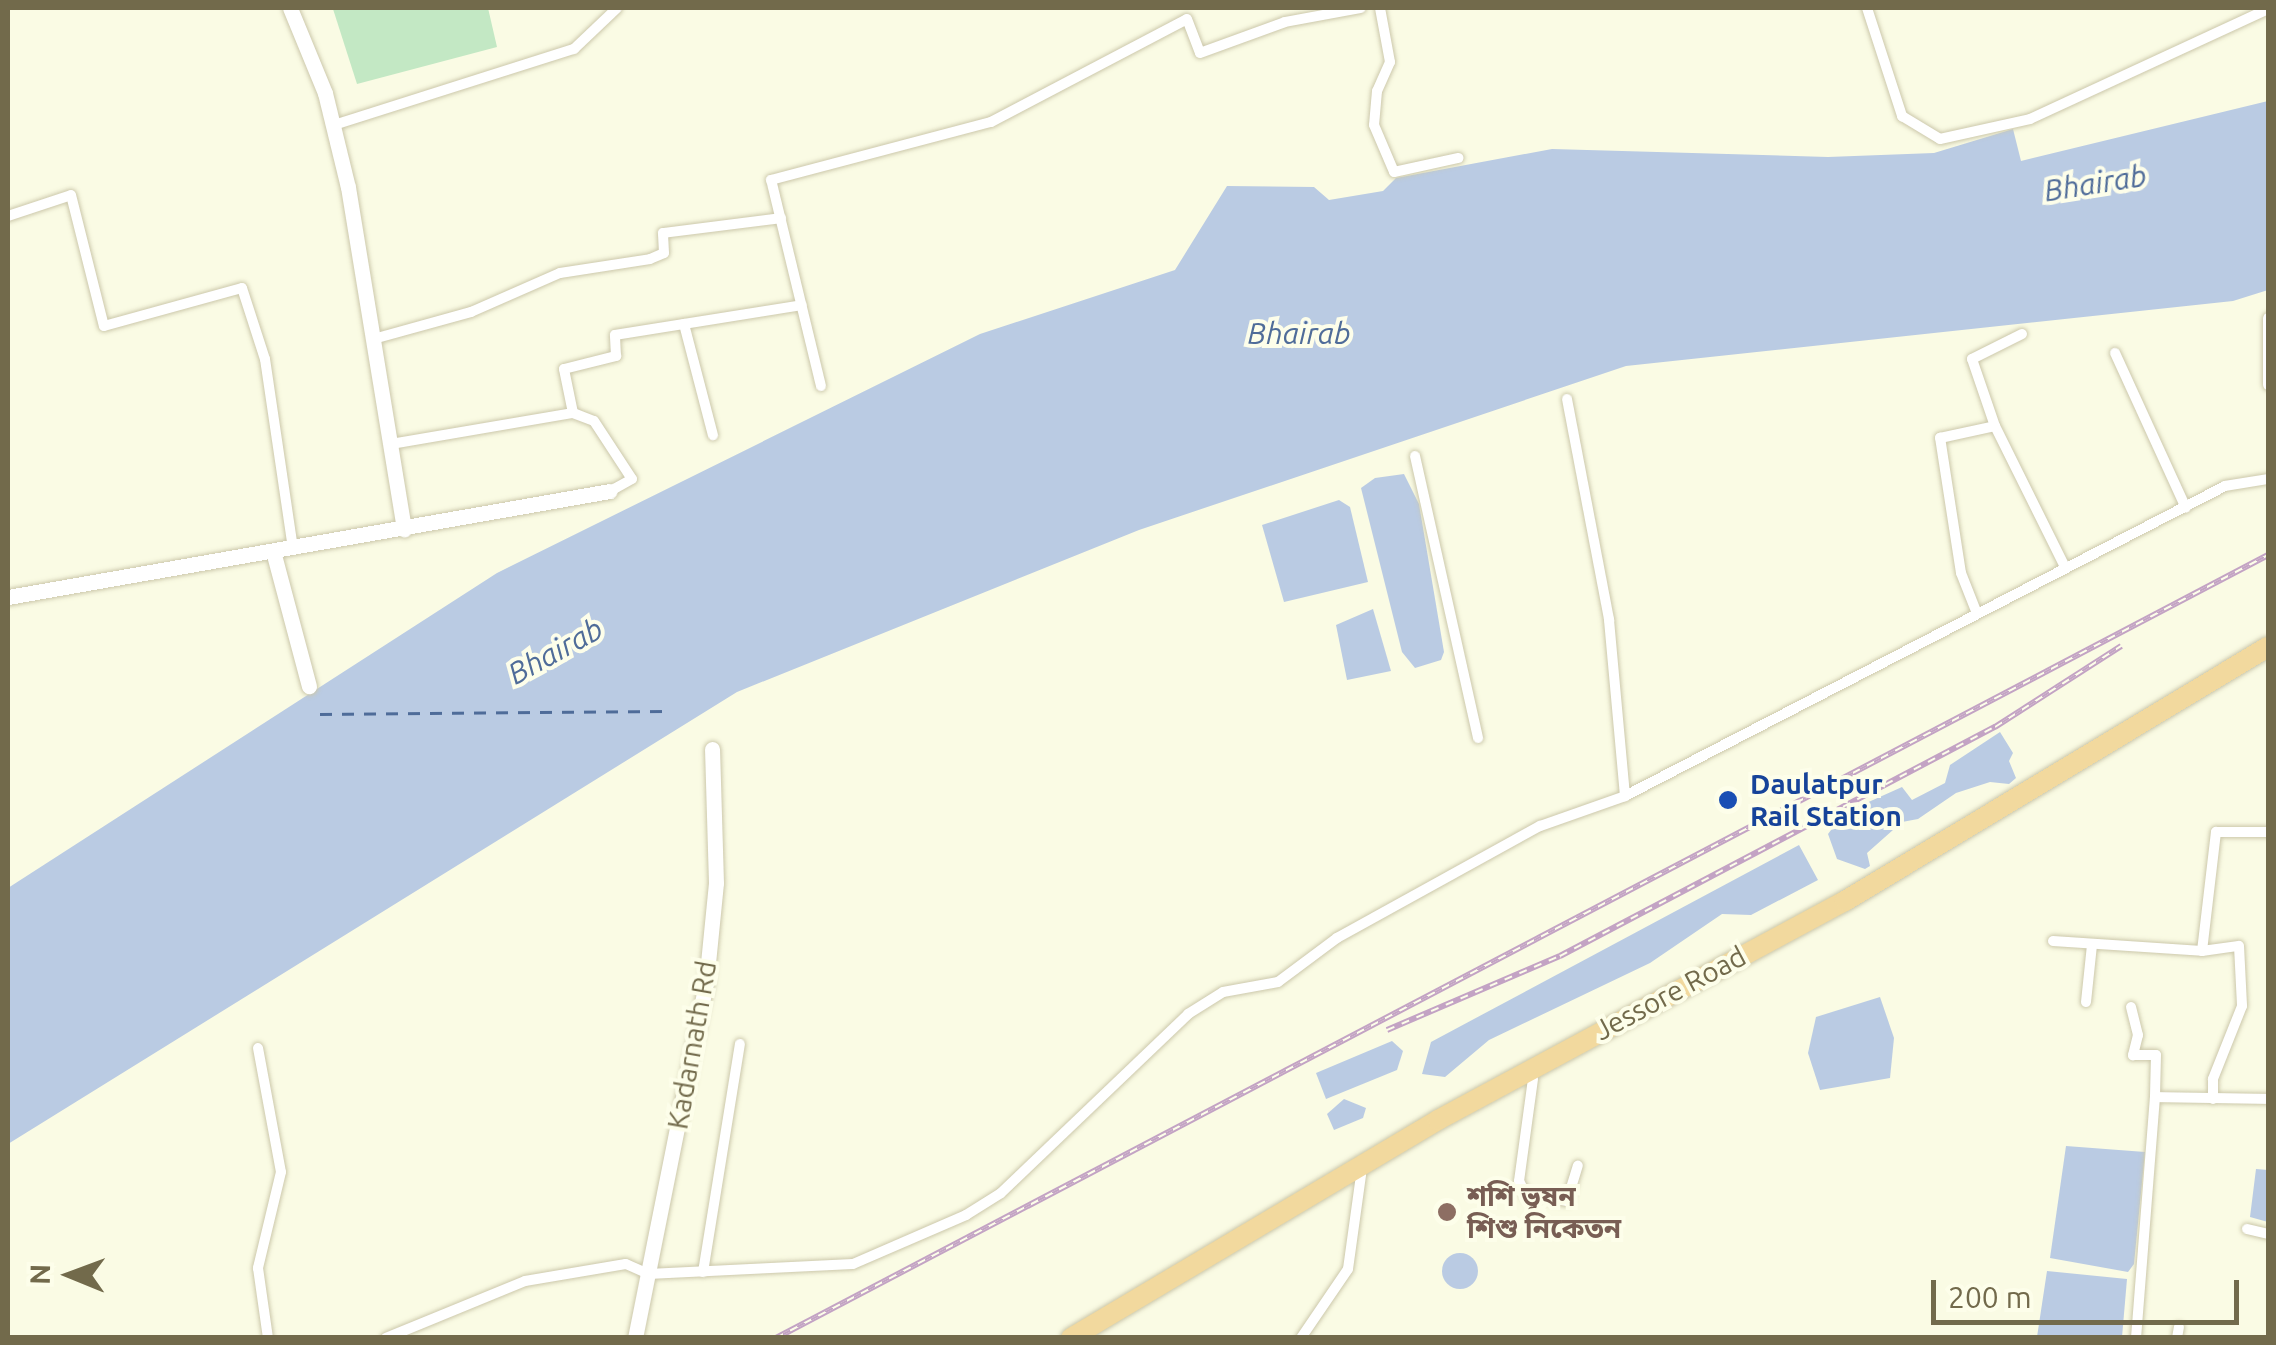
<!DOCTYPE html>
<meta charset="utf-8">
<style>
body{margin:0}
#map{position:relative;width:2276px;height:1345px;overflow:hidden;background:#fafbe4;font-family:Ubuntu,"Noto Sans Bengali",sans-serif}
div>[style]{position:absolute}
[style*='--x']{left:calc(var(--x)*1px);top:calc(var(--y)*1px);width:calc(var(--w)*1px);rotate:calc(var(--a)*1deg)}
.green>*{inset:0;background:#c3e8c4}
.water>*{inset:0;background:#bacbe3}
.round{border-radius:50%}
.ferry>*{height:2.5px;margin-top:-1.25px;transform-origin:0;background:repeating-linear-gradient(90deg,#4f6c99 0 12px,transparent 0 22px)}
.roads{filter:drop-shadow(0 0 2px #ccc8ab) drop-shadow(0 0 2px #ccc8ab)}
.street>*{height:10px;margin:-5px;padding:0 5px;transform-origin:5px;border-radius:5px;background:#fff}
.secondary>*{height:15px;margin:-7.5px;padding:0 7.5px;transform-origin:7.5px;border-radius:7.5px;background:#fff}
.highway>*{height:20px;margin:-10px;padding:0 10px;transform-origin:10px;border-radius:10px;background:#f2d99e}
.rail>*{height:6px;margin-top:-3px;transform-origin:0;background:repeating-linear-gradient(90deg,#fdfeea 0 8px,#c3a3c4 0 16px);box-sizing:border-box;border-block:2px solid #c3a3c4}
.dots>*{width:28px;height:28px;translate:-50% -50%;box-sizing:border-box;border:5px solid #fdfeea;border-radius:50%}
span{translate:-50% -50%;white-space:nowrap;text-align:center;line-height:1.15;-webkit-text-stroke:8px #fdfeea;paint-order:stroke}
.transit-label{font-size:28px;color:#164399;font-weight:700}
.left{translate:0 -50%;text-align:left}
.street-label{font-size:28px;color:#726a4b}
.education-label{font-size:28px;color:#785e54;font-weight:700}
.water-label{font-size:30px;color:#4f6c99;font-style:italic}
.frame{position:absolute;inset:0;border:10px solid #726a4b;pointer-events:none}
.north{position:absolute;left:20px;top:1225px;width:100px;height:100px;-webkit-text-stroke:8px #fdfeea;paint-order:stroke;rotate:271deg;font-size:28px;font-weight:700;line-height:40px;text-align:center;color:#726a4b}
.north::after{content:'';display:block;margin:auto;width:35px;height:45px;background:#726a4b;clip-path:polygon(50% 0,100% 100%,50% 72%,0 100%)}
.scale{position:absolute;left:1931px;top:1280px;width:308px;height:45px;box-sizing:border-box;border:5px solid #726a4b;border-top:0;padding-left:12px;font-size:30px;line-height:35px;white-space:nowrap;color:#726a4b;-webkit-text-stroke:8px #fdfeea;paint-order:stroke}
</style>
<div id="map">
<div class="green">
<div style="clip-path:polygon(488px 8px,497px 47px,357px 84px,333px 9px)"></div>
</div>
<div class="water">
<div style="clip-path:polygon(2268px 101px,2268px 290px,2233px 301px,1626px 366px,1139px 530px,737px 692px,8px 1144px,8px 888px,497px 573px,980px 334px,1175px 270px,1227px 186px,1314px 187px,1329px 200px,1383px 191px,1396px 178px,1552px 149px,1828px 157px,1934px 153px,2013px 129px,2021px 161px)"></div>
<div style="clip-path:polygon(1404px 474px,1419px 504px,1444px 652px,1441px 660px,1415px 668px,1402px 652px,1361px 488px,1375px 478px)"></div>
<div style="clip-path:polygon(1339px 500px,1350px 507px,1368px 582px,1284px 602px,1262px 525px)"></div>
<div style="clip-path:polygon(1373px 609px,1391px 671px,1347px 680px,1336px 625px)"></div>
<div style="clip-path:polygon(2000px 732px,2013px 753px,2009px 761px,2016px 778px,2009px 784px,1990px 782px,1956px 793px,1918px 819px,1902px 822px,1867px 853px,1870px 866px,1865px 869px,1837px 859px,1828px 834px,1844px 813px,1902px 787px,1912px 800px,1945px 783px,1950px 765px)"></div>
<div style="clip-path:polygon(1799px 845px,1818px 880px,1751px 915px,1722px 914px,1650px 963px,1489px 1040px,1445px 1077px,1422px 1074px,1431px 1042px)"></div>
<div style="clip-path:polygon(1880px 997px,1894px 1038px,1890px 1078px,1820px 1090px,1808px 1053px,1816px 1017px)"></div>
<div style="clip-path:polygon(1392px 1041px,1403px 1051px,1397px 1070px,1326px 1099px,1316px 1073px)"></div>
<div style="clip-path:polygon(1344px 1099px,1366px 1108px,1363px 1118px,1334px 1130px,1327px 1114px)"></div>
<div style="clip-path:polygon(2066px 1146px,2145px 1152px,2134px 1264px,2128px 1272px,2050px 1258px)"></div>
<div style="clip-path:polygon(2256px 1169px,2268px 1170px,2268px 1222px,2250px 1217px)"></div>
<div class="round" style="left:1442px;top:1253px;width:36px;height:36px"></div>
<div style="clip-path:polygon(2047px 1271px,2127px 1279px,2122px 1337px,2037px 1337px)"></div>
</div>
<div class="ferry">
<div style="--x:320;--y:714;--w:348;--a:-0.5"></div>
</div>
<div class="roads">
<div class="street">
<div style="--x:1380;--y:8;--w:55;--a:79.5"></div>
<div style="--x:1390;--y:62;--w:32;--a:114"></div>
<div style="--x:1377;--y:91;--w:34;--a:95"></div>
<div style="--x:1374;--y:125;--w:51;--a:66.9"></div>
<div style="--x:1394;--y:172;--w:66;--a:-12.3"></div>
<div style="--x:1867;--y:8;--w:114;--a:72"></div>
<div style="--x:1902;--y:116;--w:44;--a:31.2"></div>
<div style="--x:1940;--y:139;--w:92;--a:-12.5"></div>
<div style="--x:2030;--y:119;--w:262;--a:-24.8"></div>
<div style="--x:334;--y:125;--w:252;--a:-17.6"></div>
<div style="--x:574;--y:49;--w:59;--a:-43.6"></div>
<div style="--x:8;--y:216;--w:66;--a:-18.4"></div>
<div style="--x:71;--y:195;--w:135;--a:75.9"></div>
<div style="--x:104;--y:326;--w:143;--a:-15.4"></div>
<div style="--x:242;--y:288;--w:75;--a:72.1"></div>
<div style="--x:265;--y:359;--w:191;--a:81.6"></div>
<div style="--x:2268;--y:318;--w:67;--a:90"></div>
<div style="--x:684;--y:324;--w:115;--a:75.4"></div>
<div style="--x:2022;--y:334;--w:56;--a:153.4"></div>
<div style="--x:1972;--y:359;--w:71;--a:71.1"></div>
<div style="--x:1995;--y:426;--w:157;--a:63.6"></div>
<div style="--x:377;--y:338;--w:98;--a:-15.5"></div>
<div style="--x:471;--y:312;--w:97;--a:-23.7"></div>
<div style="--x:560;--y:273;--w:91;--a:-8.8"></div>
<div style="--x:650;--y:259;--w:15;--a:-23"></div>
<div style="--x:664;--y:253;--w:20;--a:-93"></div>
<div style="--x:663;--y:233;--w:119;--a:-7.2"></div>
<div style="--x:2115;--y:353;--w:170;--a:65.4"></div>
<div style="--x:821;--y:386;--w:212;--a:-103.6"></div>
<div style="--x:771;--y:180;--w:228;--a:-14.8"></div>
<div style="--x:991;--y:122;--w:221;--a:-27.7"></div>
<div style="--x:1187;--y:19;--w:36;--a:69"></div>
<div style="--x:1200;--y:53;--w:90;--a:-20"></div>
<div style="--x:1285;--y:22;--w:77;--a:-10.4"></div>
<div style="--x:1567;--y:399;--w:225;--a:79.2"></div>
<div style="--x:1609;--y:620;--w:177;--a:84.8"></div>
<div style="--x:573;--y:413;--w:22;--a:21"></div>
<div style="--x:594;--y:421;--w:69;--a:56.8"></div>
<div style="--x:632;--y:479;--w:25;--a:151"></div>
<div style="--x:391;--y:444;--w:185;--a:-9.7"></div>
<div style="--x:573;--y:413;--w:45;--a:-101.6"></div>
<div style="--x:564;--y:369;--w:54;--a:-14"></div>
<div style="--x:616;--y:356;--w:21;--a:-93"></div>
<div style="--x:615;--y:335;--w:189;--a:-9.1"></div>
<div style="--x:1415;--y:456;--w:289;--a:77.4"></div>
<div style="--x:1976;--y:611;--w:41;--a:-111.5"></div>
<div style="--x:1961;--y:573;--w:137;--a:-98.8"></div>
<div style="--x:1940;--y:438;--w:56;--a:-12.3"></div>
<div style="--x:2053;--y:941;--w:149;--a:3.8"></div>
<div style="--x:2202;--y:951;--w:120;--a:-83.3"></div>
<div style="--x:2216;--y:832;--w:52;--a:0"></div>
<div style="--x:2202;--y:951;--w:37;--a:-8"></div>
<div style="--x:2239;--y:946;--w:60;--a:87.1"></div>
<div style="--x:2242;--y:1006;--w:79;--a:111.7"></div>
<div style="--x:2213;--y:1079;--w:20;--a:90"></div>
<div style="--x:2086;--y:1002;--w:57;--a:-84"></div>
<div style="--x:2131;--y:1007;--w:29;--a:76"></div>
<div style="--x:2138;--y:1035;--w:21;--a:104"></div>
<div style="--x:2133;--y:1055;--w:23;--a:0"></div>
<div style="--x:2156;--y:1055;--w:42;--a:91.4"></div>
<div style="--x:258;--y:1048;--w:126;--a:79.5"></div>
<div style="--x:281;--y:1172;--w:99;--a:103.5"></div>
<div style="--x:258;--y:1268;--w:71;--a:81.9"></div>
<div style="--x:1533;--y:1079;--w:103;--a:97.8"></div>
<div style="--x:1519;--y:1181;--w:16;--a:63"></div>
<div style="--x:1526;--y:1195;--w:41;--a:8.3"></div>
<div style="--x:1567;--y:1201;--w:37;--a:-73"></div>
<div style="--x:2247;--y:1229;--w:22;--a:13"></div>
<div style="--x:703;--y:1272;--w:231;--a:-80.8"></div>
<div style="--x:386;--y:1338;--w:150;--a:-22.3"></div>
<div style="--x:525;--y:1281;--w:102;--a:-9.6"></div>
<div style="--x:626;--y:1264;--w:24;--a:24"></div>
<div style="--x:648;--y:1274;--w:205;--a:-2.8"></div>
<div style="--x:853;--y:1264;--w:123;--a:-23.4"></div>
<div style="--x:966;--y:1215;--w:41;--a:-32.2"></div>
<div style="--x:1001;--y:1193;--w:259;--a:-43.7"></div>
<div style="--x:1188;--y:1014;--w:41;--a:-32.2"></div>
<div style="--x:1223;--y:992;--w:56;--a:-10.3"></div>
<div style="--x:1278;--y:982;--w:74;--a:-36.7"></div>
<div style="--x:1337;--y:938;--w:232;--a:-28.9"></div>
<div style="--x:1540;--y:826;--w:90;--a:-19.4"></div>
<div style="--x:1625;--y:796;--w:675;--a:-27.32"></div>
<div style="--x:2225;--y:486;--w:44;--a:-9.2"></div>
<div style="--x:1301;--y:1338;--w:83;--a:-55.7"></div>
<div style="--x:1348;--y:1269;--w:95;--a:-82.1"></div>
<div style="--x:2136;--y:1338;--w:242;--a:-85.5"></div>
<div style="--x:2155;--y:1097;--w:113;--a:1"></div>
<div style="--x:2177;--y:1338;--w:11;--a:-80"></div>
</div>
<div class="secondary">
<div style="--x:290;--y:8;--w:92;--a:67.6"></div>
<div style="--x:325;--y:93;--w:97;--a:76.3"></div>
<div style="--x:348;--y:187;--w:347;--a:80.7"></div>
<div style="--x:273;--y:551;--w:140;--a:75.1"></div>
<div style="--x:8;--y:597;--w:611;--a:-9.99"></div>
<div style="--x:635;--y:1338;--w:362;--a:-78.7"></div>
<div style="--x:706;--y:983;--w:100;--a:-84.3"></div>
<div style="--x:716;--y:883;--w:134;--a:-91.7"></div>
</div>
<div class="highway">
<div style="--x:1071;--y:1338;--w:427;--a:-30.7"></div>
<div style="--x:1438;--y:1120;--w:462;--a:-28.3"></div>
<div style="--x:1845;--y:901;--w:493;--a:-31"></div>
</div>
</div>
<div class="rail">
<div style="--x:1387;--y:1030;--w:188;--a:-23.2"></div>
<div style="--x:1560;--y:956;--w:492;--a:-27.8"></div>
<div style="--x:1995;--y:727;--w:150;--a:-32.7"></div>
<div style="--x:776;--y:1338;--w:1685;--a:-27.69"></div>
</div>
<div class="dots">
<div style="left:1728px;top:800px;background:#1a4fb4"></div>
<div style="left:1447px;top:1212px;background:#8d6e63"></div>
</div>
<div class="transit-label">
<span class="left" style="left:1750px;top:800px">Daulatpur<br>Rail Station</span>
</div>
<div class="street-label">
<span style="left:1670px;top:993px;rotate:-28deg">Jessore Road</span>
<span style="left:692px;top:1045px;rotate:-80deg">Kadarnath Rd</span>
</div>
<div class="education-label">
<span class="left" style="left:1467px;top:1212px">শশি ভূষন<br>শিশু নিকেতন</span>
</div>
<div class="water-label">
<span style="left:2095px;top:183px;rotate:-9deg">Bhairab</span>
<span style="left:1299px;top:333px">Bhairab</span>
<span style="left:555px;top:651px;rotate:-29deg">Bhairab</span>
</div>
<div class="frame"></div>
<div class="north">N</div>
<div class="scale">200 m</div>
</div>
